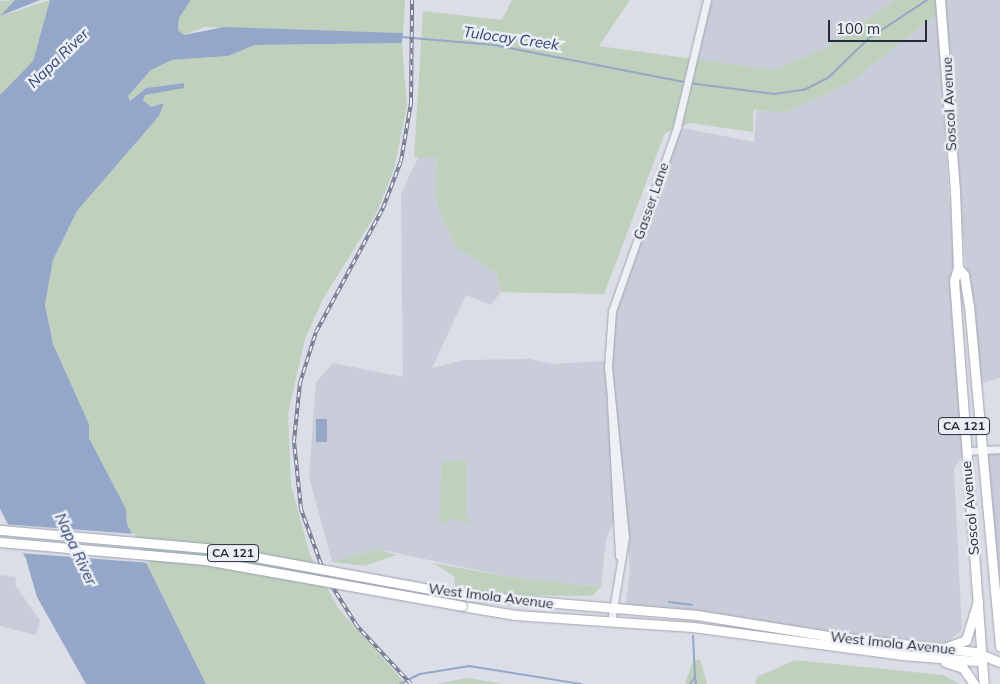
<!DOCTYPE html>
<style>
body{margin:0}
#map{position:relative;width:1000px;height:684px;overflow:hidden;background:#dcdee7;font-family:Mulish,sans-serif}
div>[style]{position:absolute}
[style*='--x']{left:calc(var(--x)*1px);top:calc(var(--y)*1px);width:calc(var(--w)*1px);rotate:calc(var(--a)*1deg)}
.built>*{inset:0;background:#c9cdd9}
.green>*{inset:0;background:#bfd1bc}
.water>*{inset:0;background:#94a7c9;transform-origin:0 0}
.pier>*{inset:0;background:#dcdee7}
.stream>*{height:2px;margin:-1px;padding:0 1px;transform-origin:1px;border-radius:1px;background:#94a7c9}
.roads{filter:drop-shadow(0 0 1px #a1a5b1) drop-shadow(0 0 1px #a1a5b1)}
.minor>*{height:7px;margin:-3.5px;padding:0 3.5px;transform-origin:3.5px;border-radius:3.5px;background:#eef0f5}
.major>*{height:9px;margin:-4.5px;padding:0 4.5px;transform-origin:4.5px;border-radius:4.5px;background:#fff}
.rail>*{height:4px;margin-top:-2px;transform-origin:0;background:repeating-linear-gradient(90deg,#ebeef4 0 5.5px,#747b91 0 11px);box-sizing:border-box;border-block:1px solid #747b91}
.bridges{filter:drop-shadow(0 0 1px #9aa1b3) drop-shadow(0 0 1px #9aa1b3)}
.major-bridge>*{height:9px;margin:-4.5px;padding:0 4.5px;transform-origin:4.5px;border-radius:4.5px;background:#fff}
span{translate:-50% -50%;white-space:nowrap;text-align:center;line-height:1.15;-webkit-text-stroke:5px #ebeef4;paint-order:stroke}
.shield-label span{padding:1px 4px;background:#ebeef4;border:1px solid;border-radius:4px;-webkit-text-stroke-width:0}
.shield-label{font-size:12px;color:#252b3d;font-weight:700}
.street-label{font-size:14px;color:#252b3d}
.water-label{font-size:15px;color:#2e4373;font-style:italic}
.scale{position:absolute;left:828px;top:20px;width:99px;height:22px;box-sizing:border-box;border:2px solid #252b3d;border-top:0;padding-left:6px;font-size:15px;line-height:18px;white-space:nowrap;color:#252b3d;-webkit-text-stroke:4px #ebeef4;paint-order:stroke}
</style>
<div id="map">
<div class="built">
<div style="clip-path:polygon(707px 0,895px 0,828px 47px,774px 70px,693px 61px)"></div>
<div style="clip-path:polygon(945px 0,1000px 0,1000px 378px,975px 385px)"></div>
<div style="clip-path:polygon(937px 14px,966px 451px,954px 468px,962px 630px,950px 640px,952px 646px,625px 610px,630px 570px,612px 368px,614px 329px,618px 304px,677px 127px,754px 142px,756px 111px,784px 111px,848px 84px)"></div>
<div style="clip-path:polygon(418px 157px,437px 157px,435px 195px,442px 218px,458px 249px,496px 273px,501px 292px,491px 305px,466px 295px,432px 368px,464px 360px,529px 359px,553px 364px,604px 361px,616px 516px,606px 539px,601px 587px,509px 577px,377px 549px,332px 562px,309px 477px,316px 382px,333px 363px,403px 377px,401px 194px)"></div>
<div style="clip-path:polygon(1000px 449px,1000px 647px,981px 450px)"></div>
<div style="clip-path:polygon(0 575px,16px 577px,15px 585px,40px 620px,36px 635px,0 626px)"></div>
</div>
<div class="green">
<div style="clip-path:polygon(15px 0,1px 16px,50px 0,33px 61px,0 95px,0 1px)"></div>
<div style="clip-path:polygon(191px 0,405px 0,403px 33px,205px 27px,184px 35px,178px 30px,179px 18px)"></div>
<div style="clip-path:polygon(512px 0,630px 0,599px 46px,774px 70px,828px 47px,895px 0,936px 0,937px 14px,848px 84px,784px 112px,753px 110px,753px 132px,690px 123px,665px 133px,604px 294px,501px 292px,496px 273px,458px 249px,442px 218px,435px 195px,437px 158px,414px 157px,423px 11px,502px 20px)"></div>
<div style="clip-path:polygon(402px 43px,407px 106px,394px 169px,377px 212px,323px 299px,305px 339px,288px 414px,291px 485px,310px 555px,338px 608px,406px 684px,206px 684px,127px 524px,126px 509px,89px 438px,89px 424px,53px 344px,45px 305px,53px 260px,77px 211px,159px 116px,163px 103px,151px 107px,143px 100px,145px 95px,184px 87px,183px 83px,146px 88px,130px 101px,128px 96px,151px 70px,172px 60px,228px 56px,255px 45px)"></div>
<div style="clip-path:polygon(466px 460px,466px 518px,471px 518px,471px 524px,448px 518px,447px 523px,439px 522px,442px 462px)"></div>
<div style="clip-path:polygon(377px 549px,396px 555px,364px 566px,332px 562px)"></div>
<div style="clip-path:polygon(433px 563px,509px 577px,601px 587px,592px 596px,463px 595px,456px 594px,454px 576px)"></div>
<div style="clip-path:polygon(700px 659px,707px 684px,685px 684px,693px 661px)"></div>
<div style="clip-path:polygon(795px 660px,943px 675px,959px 684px,755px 684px,757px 677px)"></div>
<div style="clip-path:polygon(467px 678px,498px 683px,502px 684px,436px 684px)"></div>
</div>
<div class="water">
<div style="clip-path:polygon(15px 0,40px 0,0 16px)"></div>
<div style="clip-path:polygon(50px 0,191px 0,179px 18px,178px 30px,184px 35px,224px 27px,403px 33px,402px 43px,255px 45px,228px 56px,172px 60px,151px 70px,128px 96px,130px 101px,146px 88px,184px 83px,184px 88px,145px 95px,143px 100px,151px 107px,164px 103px,159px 116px,77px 211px,53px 260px,45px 305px,53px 344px,89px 424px,89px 438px,126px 509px,127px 524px,206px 684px,86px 684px,37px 597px,26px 559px,0 509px,0 95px,33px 61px)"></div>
<div style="left:327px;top:419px;width:23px;height:11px;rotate:90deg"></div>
</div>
<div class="pier">
<div style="clip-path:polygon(3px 524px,135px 534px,150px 563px,20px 553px)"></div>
</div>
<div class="stream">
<div style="--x:401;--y:37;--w:93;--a:4.9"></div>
<div style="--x:494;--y:45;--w:195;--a:11"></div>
<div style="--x:689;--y:83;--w:86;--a:7.4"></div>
<div style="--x:774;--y:94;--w:30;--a:-8"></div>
<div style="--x:804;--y:90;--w:28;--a:-27"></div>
<div style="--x:829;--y:77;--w:54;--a:-44.3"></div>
<div style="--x:868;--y:39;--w:71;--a:-33.5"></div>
<div style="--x:669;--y:602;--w:23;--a:7"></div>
<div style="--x:695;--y:677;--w:7;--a:82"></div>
<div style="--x:400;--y:684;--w:22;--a:-27"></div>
<div style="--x:420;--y:674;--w:50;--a:-9.3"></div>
<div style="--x:469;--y:666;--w:113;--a:9.1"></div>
<div style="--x:690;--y:684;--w:9;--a:-54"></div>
<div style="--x:695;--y:677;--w:41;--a:-92.8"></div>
</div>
<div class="roads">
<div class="minor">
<div style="--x:611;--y:402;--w:154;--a:87"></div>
<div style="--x:966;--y:451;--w:34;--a:-3"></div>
<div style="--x:611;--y:622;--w:86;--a:-80.6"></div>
<div style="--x:625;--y:537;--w:171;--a:-95.7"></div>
<div style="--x:608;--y:367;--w:56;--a:-85.9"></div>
<div style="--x:612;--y:311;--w:195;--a:-70.5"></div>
<div style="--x:677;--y:127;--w:130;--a:-76.7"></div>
</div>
<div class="major">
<div style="--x:940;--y:0;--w:192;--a:85.5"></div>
<div style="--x:955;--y:191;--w:77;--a:87.8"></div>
<div style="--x:958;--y:268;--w:13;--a:108"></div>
<div style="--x:954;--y:280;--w:405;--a:85.8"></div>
<div style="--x:958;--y:268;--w:9;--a:49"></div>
<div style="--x:964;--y:275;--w:30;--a:81"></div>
<div style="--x:969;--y:305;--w:343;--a:84.8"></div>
<div style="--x:463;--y:595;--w:235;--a:4.9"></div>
<div style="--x:697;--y:615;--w:133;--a:9.1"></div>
<div style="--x:828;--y:636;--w:148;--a:6.2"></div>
<div style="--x:975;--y:652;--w:27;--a:22"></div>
<div style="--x:462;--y:606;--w:54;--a:9.6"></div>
<div style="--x:515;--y:615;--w:178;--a:3.9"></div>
<div style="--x:693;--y:627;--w:212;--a:7.6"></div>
<div style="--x:903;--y:655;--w:73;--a:4.7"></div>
<div style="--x:976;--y:661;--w:7;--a:-34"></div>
<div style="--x:947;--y:647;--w:20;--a:-20"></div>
<div style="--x:966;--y:640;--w:41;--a:-72.9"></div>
<div style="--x:945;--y:662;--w:19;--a:18"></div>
<div style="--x:963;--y:668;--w:19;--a:55"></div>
</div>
</div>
<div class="rail">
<div style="--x:411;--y:684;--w:79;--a:-133"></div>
<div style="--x:357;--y:626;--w:60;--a:-122.1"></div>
<div style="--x:325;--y:575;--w:70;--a:-110"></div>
<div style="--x:301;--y:509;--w:68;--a:-95.9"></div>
<div style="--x:294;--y:441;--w:58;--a:-84.1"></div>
<div style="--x:300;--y:383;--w:53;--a:-72.6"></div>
<div style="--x:316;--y:332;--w:141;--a:-61.6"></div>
<div style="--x:383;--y:208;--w:50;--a:-69"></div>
<div style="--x:401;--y:161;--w:59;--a:-80.2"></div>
<div style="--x:411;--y:103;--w:103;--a:-89.4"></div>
</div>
<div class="bridges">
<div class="major-bridge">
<div style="--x:0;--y:530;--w:207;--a:5"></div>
<div style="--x:206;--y:548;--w:261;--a:10.4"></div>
<div style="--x:0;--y:542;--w:206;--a:5"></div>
<div style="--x:205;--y:560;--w:261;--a:10.1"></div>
</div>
</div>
<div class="shield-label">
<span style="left:964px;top:426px">CA 121</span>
<span style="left:233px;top:553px">CA 121</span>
</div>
<div class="street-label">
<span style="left:949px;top:104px;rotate:-93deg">Soscol Avenue</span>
<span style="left:651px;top:201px;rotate:-71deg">Gasser Lane</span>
<span style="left:970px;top:508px;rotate:-95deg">Soscol Avenue</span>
<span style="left:491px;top:596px;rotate:7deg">West Imola Avenue</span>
<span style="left:893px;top:643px;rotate:6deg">West Imola Avenue</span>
</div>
<div class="water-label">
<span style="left:511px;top:38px;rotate:8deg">Tulocay Creek</span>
<span style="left:58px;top:58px;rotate:-44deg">Napa River</span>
<span style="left:76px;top:549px;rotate:65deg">Napa River</span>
</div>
<div class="scale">100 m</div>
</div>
